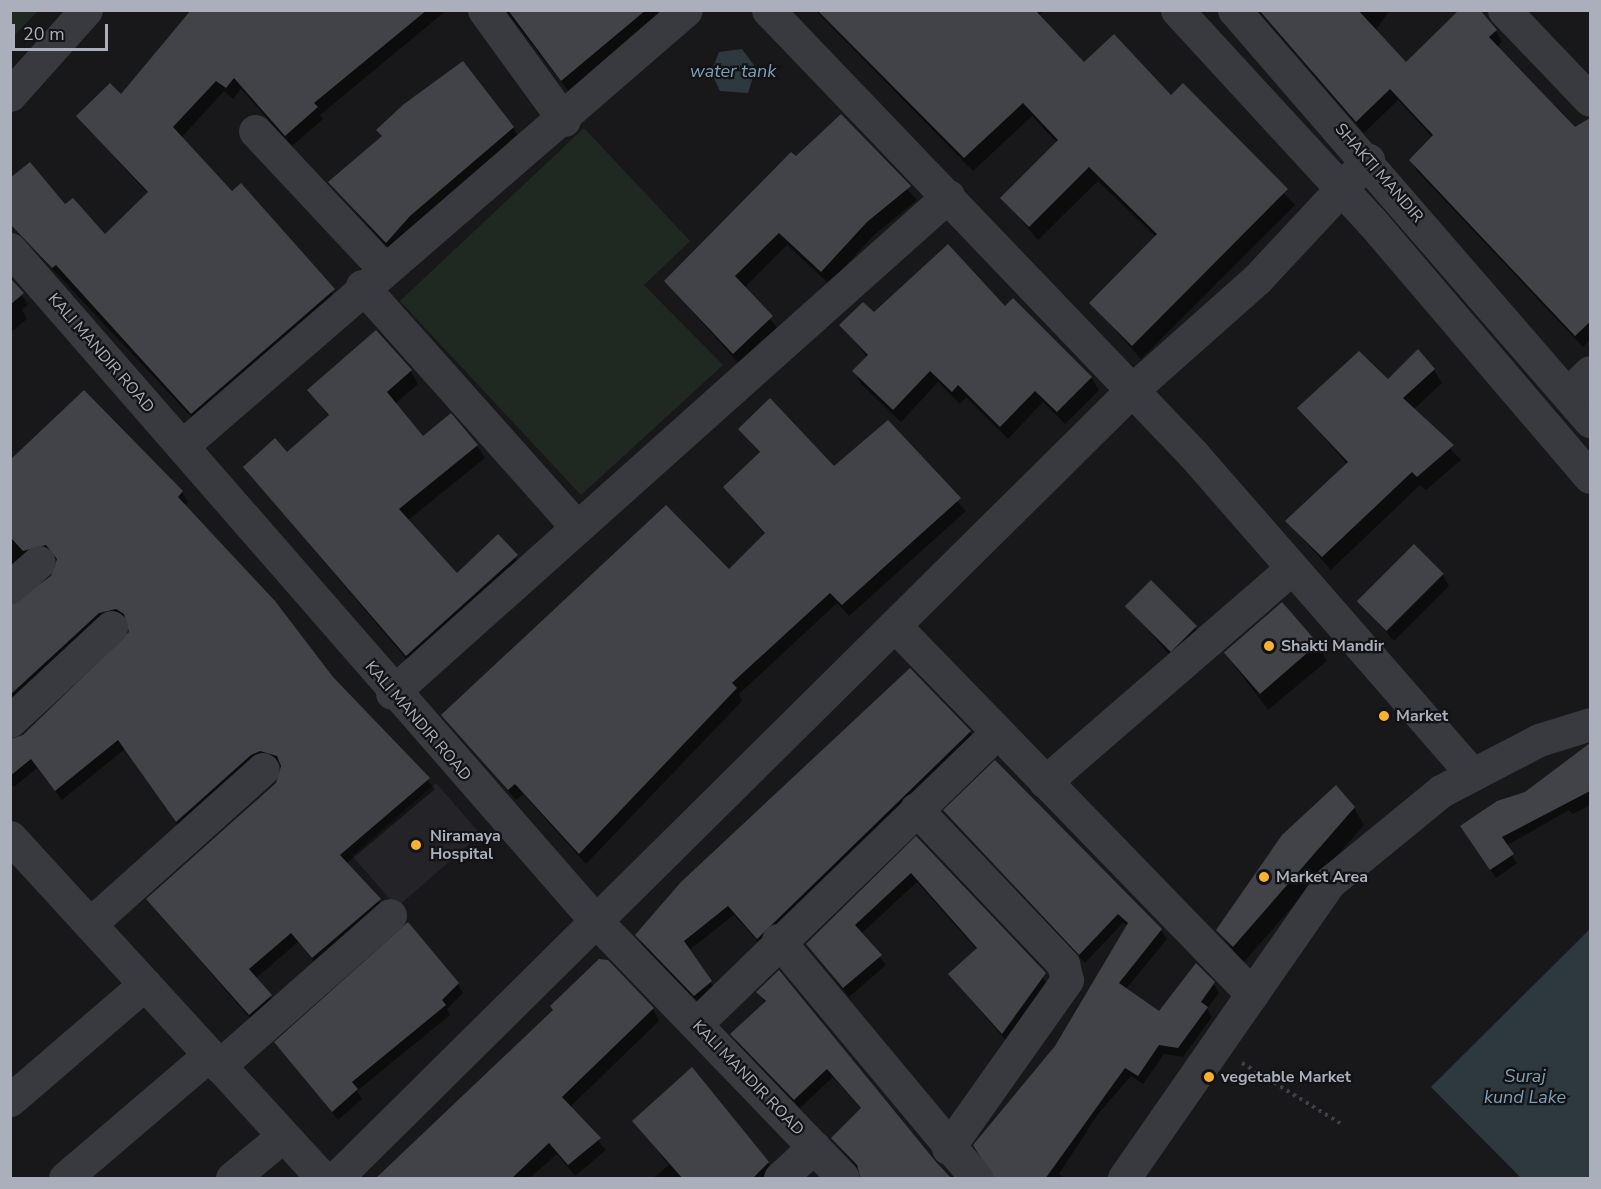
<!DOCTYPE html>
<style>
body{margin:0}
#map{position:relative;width:1601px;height:1189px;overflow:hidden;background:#18181a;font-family:"Nunito Sans",sans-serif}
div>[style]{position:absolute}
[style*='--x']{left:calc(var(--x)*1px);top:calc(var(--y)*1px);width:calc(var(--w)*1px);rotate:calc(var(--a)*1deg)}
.built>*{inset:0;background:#242428;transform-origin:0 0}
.green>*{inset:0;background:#202921}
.water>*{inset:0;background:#2d383f}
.shadow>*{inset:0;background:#0007}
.building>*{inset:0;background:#424348;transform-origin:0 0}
.path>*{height:4px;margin-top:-2px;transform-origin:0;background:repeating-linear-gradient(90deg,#3f4147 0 3px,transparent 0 7.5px)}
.minor>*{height:33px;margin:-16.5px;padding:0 16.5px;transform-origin:16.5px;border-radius:16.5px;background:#393a40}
.dots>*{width:16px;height:16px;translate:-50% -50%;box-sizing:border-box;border:3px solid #131316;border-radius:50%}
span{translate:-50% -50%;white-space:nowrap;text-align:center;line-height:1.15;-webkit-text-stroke:4.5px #131316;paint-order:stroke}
.street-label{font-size:16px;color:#aaafbb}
.poi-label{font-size:16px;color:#aaafbb;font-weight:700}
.left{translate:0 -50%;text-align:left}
.water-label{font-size:18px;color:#7f9fb7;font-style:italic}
.frame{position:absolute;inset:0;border:12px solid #aaafbb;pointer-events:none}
.scale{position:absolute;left:12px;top:24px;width:96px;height:27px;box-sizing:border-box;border:3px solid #aaafbb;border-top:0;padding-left:8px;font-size:18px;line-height:21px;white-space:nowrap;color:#aaafbb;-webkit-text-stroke:4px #131316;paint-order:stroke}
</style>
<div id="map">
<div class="built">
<div style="left:436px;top:783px;width:68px;height:111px;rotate:49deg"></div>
</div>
<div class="green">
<div style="clip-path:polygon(11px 10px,38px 11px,11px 39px,10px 11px)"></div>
<div style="clip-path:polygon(584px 128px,690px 241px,644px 285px,723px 365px,581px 495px,400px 301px)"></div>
</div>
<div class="water">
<div style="clip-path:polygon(742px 49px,756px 68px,748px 93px,720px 91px,711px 72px,719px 52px)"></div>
<div style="clip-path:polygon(1590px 929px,1590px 1178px,1521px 1178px,1431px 1087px)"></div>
</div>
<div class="shadow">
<div style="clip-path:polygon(193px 10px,447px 10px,320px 115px,323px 119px,292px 146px,241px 89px,233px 99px,224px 91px,181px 138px,340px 302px,198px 424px,10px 224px,65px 206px,105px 236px,148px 194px,78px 117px,121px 96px)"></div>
<div style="clip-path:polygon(505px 10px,664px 10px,569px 92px)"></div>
<div style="clip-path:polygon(815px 10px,1044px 10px,1039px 16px,1084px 64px,1171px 97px,1183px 85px,1295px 205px,1141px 359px,1091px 303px,1156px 237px,1098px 181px,1038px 240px,1002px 198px,1057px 143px,1032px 116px,973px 171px)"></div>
<div style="clip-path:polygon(1258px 10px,1390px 10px,1375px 31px,1406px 64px,1496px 31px,1502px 42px,1497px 48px,1575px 130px,1581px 124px,1590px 134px,1590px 339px,1583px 347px,1417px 171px,1411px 160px,1433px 138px,1398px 100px,1364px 133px)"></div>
<div style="clip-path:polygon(841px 116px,917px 200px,874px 235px,829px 284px,787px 245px,744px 288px,779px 330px,741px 366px,666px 282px)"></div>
<div style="clip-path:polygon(513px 127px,519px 138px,392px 253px,330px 182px,382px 138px,378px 130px)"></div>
<div style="clip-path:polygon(10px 280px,28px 304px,22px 310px,27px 319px,10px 333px)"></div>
<div style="clip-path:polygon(1005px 308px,1091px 377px,1099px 390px,1065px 424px,1043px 402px,1008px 439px,966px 397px,960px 404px,938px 382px,901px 422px,861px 384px,854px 371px,868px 358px,841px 325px,874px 315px)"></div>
<div style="clip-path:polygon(1434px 370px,1442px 383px,1413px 410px,1461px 460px,1426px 490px,1420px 485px,1331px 570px,1287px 521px,1348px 465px,1299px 409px)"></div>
<div style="clip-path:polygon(411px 371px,418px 384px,395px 404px,422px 438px,477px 446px,485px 458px,407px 521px,456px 575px,498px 536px,524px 569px,414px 668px,244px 467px,287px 454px,329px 417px,309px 390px)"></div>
<div style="clip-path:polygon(888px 422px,966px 511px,849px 616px,837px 603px,739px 694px,742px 701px,586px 864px,523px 794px,516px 800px,443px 715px,729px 571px,765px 535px,725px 487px,760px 454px,740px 429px,834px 468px)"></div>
<div style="clip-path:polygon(10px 462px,182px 492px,188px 502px,184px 506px,332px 678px,435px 789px,346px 864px,386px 910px,319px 967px,298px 942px,256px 978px,276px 1005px,255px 1024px,147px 900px,277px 784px,280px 764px,275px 761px,182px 831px,125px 749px,62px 800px,37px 768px,14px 787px,10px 782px,10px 738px,23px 736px,131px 632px,123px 618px,10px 710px,10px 605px,23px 603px,58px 569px,51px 554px,10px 578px)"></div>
<div style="clip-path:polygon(1443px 575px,1449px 586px,1394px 641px,1359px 601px)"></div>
<div style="clip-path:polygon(1126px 605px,1195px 627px,1202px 638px,1175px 661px)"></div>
<div style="clip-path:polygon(1317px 644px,1327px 661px,1268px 710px,1225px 653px)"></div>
<div style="clip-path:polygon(970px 732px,975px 741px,763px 947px,734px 915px,689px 950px,716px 990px,700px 1004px,642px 944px,637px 935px)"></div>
<div style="clip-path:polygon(1590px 750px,1590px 805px,1573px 814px,1569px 810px,1506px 846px,1517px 863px,1496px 878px,1466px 835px)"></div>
<div style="clip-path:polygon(1354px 808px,1364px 825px,1243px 963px,1218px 930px)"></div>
<div style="clip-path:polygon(945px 811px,1161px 930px,1167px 939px,1126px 989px,1160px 1013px,1213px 983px,1219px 993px,1207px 1009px,1212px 1017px,1183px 1057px,1164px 1054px,1143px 1084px,1131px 1076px,1098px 1114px,1059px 1174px,1065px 1178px,994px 1178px,1056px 1047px,1128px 926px,1123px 923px,1085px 963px)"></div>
<div style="clip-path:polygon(916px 839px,1051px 987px,1008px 1043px,949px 974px,977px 950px,917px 882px,861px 934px,886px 965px,849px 997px,807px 944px)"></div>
<div style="clip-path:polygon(778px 972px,950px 1178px,859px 1170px,833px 1139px,862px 1110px,833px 1077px,800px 1108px,738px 1043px,732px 1034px,766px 1004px,758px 992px)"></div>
<div style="clip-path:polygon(458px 984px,463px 993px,447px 1009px,450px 1015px,357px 1091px,362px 1099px,338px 1120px,276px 1043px)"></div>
<div style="clip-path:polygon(653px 1009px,659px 1021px,570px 1107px,606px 1150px,575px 1176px,557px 1154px,530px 1178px,391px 1178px)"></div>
<div style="clip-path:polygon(692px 1069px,768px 1163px,773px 1172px,766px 1178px,653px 1178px,669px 1165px,634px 1121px)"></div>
</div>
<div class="building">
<div style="clip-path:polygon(191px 10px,427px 10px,314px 103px,318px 107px,285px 136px,234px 78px,226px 88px,216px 81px,173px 127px,232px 191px,241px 183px,335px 289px,191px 414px,56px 265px,52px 268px,10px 224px,10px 178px,30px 162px,65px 204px,73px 198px,105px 234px,148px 192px,76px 116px,110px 83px,121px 94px)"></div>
<div style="clip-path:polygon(508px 10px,646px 10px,561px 81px)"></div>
<div style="clip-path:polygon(817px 10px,1035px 10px,1084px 62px,1114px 34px,1171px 95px,1183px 83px,1288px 189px,1132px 346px,1089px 303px,1157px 234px,1089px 167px,1029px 227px,1000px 198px,1058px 140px,1023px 103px,964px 158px)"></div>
<div style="clip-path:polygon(1259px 10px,1358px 10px,1406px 62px,1459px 10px,1480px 10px,1497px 30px,1489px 37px,1575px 127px,1590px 118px,1590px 322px,1575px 336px,1409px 160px,1433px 135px,1390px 89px,1356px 122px)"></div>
<div style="clip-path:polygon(463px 61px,514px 127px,410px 216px,386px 243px,328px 182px,382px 136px,376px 130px,404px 104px)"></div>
<div style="clip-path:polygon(841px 114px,911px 186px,867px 222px,821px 272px,779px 233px,735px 276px,773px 316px,733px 354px,664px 281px,791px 152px,796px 156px)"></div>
<div style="clip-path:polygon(948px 244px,1005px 306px,1013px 298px,1092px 377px,1057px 412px,1035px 391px,1000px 427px,958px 385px,952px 392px,930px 371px,893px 410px,852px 371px,868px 355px,839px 325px,863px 302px,874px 312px)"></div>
<div style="clip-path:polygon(10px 278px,24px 293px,10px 305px)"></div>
<div style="clip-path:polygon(376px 330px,412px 370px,387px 392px,423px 436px,451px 413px,478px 445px,399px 509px,457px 573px,498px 534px,518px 555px,406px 656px,243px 467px,275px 438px,287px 452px,329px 415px,307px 390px)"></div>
<div style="clip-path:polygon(1418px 349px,1435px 369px,1403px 398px,1454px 445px,1417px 477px,1412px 472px,1322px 557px,1285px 521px,1348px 462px,1297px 408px,1359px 351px,1388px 379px)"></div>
<div style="clip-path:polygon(84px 390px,183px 491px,178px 497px,275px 601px,333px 677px,430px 778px,340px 855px,381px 899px,312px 958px,291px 933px,249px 969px,272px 995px,249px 1015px,146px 899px,276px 783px,281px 766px,277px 756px,260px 751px,251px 755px,176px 822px,118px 740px,55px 791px,31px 759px,10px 776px,10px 739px,23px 735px,129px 632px,124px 614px,116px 609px,99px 613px,10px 695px,10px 605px,51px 576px,57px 559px,46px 545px,23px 551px,10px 537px,10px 460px)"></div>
<div style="clip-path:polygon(770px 398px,834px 466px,888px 420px,961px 498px,842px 605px,830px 593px,732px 683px,737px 688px,579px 854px,515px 784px,508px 790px,441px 715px,666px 505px,729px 569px,765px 533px,723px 487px,760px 452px,738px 429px)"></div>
<div style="left:1414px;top:544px;width:42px;height:81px;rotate:45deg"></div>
<div style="left:1151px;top:580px;width:65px;height:37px;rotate:45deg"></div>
<div style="left:1282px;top:602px;width:55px;height:77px;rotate:49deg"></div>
<div style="clip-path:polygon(910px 668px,971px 731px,757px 939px,728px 906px,684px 941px,712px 981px,694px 996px,635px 935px,681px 882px)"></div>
<div style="clip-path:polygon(1590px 743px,1590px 791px,1502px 837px,1514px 854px,1490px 870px,1460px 826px,1497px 801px,1525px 792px)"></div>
<div style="clip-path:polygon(995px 760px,1162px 929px,1119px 983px,1159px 1011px,1196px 963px,1215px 982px,1201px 1002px,1208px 1007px,1178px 1048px,1159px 1045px,1138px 1076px,1125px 1068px,1045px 1179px,994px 1179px,973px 1145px,1055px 1046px,1128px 923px,1118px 914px,1079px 955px,943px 810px)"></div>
<div style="clip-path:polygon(1336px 785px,1355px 807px,1233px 947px,1216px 930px,1282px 835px)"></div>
<div style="clip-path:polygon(916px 836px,1046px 973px,1002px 1034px,948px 974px,977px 948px,911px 873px,855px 925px,882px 955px,843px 988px,806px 944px)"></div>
<div style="clip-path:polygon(408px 922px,459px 983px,442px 1000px,446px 1005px,352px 1082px,358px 1089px,332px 1112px,274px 1042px)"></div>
<div style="clip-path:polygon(599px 959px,608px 960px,654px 1008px,562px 1097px,601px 1138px,568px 1165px,549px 1143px,511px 1179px,375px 1179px,553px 1010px,550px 1006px)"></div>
<div style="clip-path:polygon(779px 970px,937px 1163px,952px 1179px,861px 1179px,857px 1165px,831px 1138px,861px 1108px,827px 1069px,794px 1100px,730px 1034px,766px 1001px,756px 992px)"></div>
<div style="clip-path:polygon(692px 1067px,769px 1162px,752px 1179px,683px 1179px,632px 1121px)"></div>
</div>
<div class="path">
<div style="--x:1242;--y:1063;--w:115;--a:31.5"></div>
</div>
<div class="minor">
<div style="--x:484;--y:10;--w:136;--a:54"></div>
<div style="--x:768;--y:10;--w:615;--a:46.25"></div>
<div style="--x:1193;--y:454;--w:425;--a:48.9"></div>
<div style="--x:1177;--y:10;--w:288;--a:47.4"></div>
<div style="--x:1372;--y:222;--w:335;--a:49.5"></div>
<div style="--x:1234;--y:10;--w:544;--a:49.1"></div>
<div style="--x:1504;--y:10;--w:124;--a:46.3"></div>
<div style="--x:10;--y:95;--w:114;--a:-48.2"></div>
<div style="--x:255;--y:131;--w:187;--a:46.9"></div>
<div style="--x:10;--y:249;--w:892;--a:48.91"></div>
<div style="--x:596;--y:921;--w:356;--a:46.1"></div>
<div style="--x:362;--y:286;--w:323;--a:48.3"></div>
<div style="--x:1570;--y:392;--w:28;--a:-45"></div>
<div style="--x:182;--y:446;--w:666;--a:-40.86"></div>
<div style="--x:10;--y:587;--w:38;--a:-41"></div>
<div style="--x:895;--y:626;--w:513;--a:45.87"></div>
<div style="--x:392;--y:693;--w:746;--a:-41.79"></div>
<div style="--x:10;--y:721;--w:138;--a:-42.9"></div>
<div style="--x:1045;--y:782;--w:327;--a:-40.9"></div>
<div style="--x:916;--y:809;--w:214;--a:46.5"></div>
<div style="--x:1063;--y:964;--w:16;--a:76"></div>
<div style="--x:1067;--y:980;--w:206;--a:125.3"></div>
<div style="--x:10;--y:837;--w:462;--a:47.5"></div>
<div style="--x:90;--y:924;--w:232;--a:-41.9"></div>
<div style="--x:778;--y:940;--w:310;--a:50.2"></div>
<div style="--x:696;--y:1024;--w:419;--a:-44.1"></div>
<div style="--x:219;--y:1066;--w:228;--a:-41.4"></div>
<div style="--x:10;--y:1100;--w:178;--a:-40.7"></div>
<div style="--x:65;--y:1178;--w:189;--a:-40.5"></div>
<div style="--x:232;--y:1178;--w:66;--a:-39.5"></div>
<div style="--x:336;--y:1178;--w:1120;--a:-44.71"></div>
<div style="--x:1132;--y:390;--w:167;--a:-41.6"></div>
<div style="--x:1257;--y:279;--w:163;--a:-47"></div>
<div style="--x:780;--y:1178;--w:46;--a:-42.4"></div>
<div style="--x:1124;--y:1178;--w:361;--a:-55.2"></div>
<div style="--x:1330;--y:882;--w:144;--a:-39.3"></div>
<div style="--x:1441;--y:791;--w:110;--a:-27.5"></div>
<div style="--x:1539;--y:740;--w:53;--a:-17.4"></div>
</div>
<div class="dots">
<div style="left:1269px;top:646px;background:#fbb130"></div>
<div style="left:1384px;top:716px;background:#fbb130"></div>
<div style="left:416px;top:845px;background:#fbb130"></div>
<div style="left:1264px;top:877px;background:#fbb130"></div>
<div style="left:1209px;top:1077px;background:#fbb130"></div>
</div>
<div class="street-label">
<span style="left:1379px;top:173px;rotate:49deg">SHAKTI MANDIR</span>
<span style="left:101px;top:353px;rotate:49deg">KALI MANDIR ROAD</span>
<span style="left:418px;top:721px;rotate:49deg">KALI MANDIR ROAD</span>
<span style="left:748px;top:1078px;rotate:46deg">KALI MANDIR ROAD</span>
</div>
<div class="poi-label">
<span class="left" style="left:1281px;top:646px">Shakti Mandir</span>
<span class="left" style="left:1396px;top:716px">Market</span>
<span class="left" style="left:430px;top:845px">Niramaya<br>Hospital</span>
<span class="left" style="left:1276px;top:877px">Market Area</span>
<span class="left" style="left:1221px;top:1077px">vegetable Market</span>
</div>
<div class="water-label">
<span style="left:733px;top:71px">water tank</span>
<span style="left:1525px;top:1087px">Suraj<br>kund Lake</span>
</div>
<div class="frame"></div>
<div class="scale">20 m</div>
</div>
